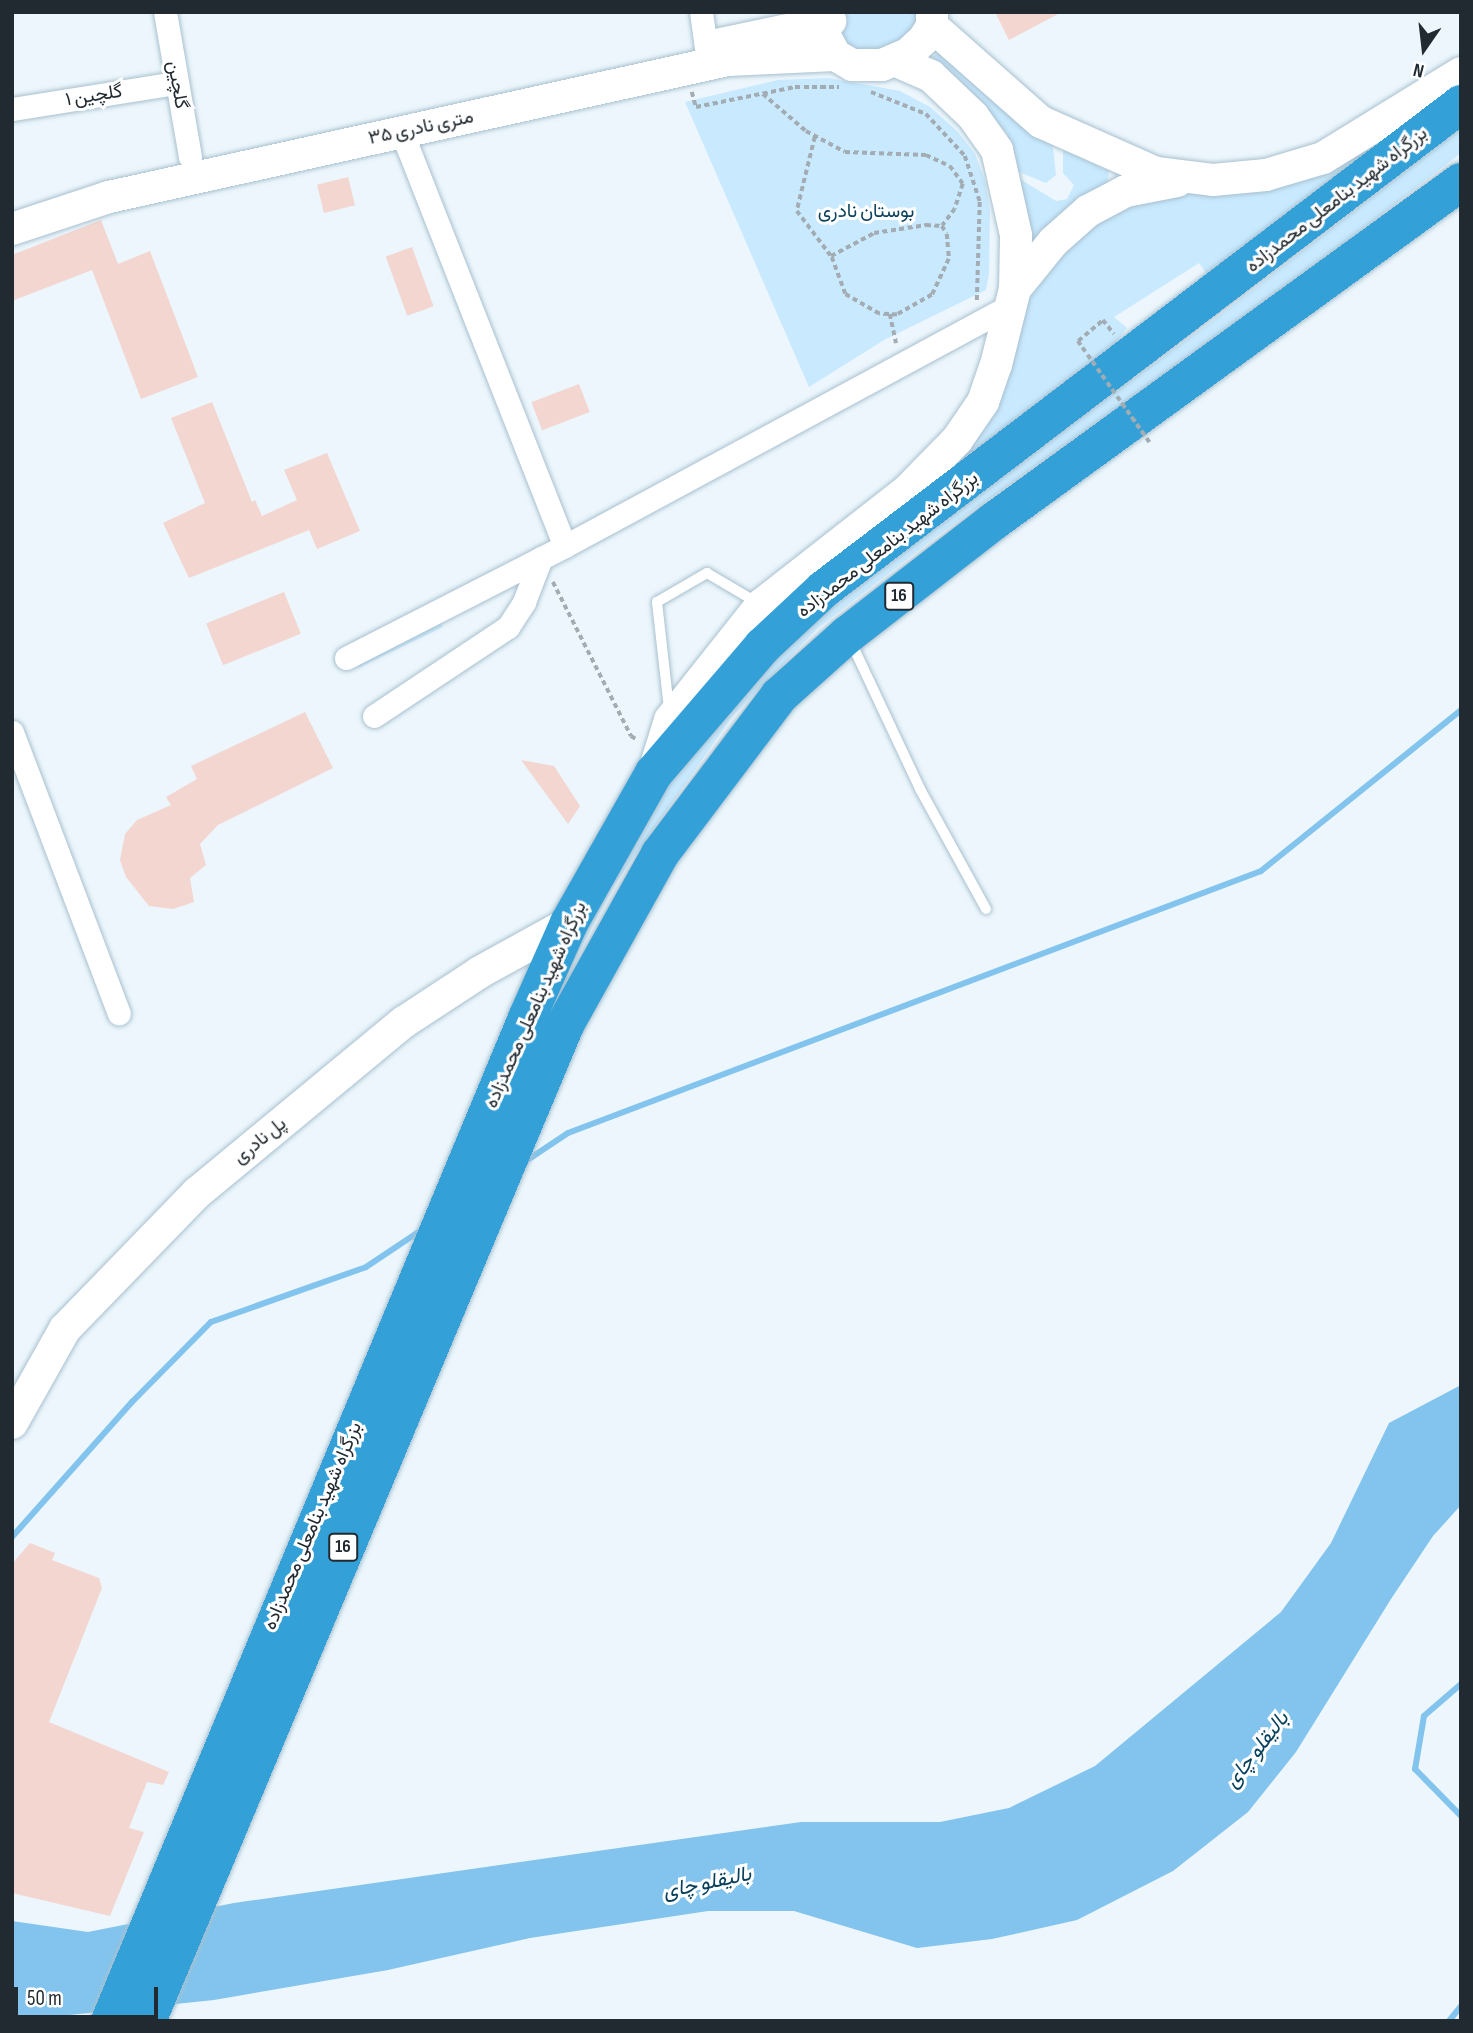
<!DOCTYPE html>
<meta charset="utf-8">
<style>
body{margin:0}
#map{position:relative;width:1473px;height:2033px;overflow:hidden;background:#ecf6fc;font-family:"Sofia Sans Condensed",Vazirmatn,sans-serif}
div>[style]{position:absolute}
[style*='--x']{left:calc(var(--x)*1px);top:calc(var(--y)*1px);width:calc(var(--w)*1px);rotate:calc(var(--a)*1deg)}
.green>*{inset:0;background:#c8e9fe}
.water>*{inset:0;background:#82c4ed}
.stream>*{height:6px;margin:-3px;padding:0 3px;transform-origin:3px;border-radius:3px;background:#82c4ed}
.building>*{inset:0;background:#f3d6cf;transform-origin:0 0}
.path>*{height:3.5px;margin-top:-1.75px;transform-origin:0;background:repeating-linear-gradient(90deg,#a2acb2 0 5px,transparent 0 8.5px)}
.roads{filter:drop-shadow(0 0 2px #a8c0cf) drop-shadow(0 0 2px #a8c0cf)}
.lane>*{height:10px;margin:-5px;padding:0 5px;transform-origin:5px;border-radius:5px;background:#fff}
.street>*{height:23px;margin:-11.5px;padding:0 11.5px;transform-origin:11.5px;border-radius:11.5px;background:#fff}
.secondary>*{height:32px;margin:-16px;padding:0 16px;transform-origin:16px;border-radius:16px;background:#fff}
.highway>*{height:38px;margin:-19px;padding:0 19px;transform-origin:19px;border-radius:19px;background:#34a0d8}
.path-bridge>*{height:3.5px;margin-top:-1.75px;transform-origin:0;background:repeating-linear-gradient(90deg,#a2acb2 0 5px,transparent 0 8.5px)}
span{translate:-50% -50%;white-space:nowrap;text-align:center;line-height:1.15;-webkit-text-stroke:6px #fff;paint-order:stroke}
.shield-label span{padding:2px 5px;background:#fff;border:2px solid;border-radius:5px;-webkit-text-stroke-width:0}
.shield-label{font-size:18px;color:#212a30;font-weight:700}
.street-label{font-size:19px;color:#212a30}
.park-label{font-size:19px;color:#0b425d}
.water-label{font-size:21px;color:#07405b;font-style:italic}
.frame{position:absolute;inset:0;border:14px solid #212a30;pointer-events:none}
.north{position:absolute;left:1389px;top:14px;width:70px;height:70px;-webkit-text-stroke:5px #fff;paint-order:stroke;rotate:194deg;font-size:19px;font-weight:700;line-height:28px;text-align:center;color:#212a30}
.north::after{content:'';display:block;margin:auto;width:24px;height:32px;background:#212a30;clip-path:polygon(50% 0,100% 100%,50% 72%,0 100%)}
.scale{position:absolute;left:14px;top:1987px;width:144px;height:32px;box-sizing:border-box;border:4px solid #212a30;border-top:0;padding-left:9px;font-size:21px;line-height:24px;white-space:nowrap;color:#212a30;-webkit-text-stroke:5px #fff;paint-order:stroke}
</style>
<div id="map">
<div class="green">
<div style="clip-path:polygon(846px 12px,917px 12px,917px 17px,913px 30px,892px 47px,854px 51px,841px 39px)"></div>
<div style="clip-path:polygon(941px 51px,996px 104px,1052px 140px,1056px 175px,1046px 183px,1019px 172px,1007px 133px,933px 57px)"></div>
<div style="clip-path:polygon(828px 78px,900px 91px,930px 107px,957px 131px,975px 154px,985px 181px,990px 211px,989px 274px,986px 290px,884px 340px,809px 387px,685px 102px,778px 80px)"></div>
<div style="clip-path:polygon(1434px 101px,1210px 279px,1199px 263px,1114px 317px,1127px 328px,1112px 347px,861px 546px,979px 434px,1029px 288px,1054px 253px,1127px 199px,1176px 189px,1223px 189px)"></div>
<div style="clip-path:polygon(1461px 128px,1461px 153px,1286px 288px,937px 536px,818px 628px,732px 717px,613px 887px,498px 1103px,648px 811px,757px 669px,840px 593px,1211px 322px)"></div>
<div style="clip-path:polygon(1063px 150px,1109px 171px,1107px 186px,1027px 251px,1020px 179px,1056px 201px,1067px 199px,1074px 185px,1063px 173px)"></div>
<div style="clip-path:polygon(440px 622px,443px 627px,358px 668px,358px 665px)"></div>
</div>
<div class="water">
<div style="clip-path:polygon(1461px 1385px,1461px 1505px,1433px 1536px,1391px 1599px,1296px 1752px,1248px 1812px,1173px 1871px,1077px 1920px,992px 1939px,917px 1948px,794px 1911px,708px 1911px,530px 1938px,388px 1970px,214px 2000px,12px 2021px,12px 1921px,88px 1932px,234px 1903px,801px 1822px,940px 1822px,1009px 1808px,1095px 1766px,1281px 1612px,1331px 1543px,1389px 1423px)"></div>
</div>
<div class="stream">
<div style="--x:523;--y:1163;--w:54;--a:-33.7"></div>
<div style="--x:568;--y:1133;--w:741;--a:-20.71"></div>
<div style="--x:1261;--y:871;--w:257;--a:-38.8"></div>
<div style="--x:12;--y:1537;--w:181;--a:-48.4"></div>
<div style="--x:132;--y:1402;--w:112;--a:-45.4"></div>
<div style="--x:211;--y:1322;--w:164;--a:-19.5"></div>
<div style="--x:366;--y:1267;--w:69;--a:-33.7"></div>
<div style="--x:1461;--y:1684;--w:49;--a:139.1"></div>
<div style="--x:1424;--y:1716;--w:54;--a:99.6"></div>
<div style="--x:1415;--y:1769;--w:66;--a:45.6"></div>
<div style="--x:1449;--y:2021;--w:19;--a:-51"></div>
</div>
<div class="building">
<div style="clip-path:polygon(995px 12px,1062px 12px,1009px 40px)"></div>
<div style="left:348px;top:177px;width:29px;height:32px;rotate:76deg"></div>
<div style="clip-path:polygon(101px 220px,118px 264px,150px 251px,198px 377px,141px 399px,92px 270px,12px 301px,12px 255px)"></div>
<div style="left:412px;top:247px;width:63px;height:28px;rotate:70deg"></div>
<div style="left:579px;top:384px;width:30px;height:51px;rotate:69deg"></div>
<div style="clip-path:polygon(212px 402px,252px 502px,255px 500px,262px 516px,297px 500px,284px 470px,327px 453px,360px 531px,317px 549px,309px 530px,189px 578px,163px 523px,205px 503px,171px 418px)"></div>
<div style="left:284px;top:592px;width:45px;height:84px;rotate:68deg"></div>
<div style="clip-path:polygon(305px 712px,333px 768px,218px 825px,200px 844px,206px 865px,190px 878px,194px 902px,173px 909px,149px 906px,126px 877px,120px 860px,125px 834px,137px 820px,171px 805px,166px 797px,197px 779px,191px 766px)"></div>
<div style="clip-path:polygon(521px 760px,554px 766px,580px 806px,568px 824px)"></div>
<div style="clip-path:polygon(30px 1543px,55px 1553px,52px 1560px,99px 1578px,102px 1588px,49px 1722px,169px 1772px,163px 1785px,147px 1782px,129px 1828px,144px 1832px,110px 1916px,12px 1893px,12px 1564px)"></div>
</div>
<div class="path">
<div style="--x:692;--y:92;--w:16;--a:75"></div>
<div style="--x:696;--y:107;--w:101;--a:-11.4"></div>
<div style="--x:795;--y:87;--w:44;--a:0"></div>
<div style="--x:871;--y:92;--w:59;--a:21.8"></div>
<div style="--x:926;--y:114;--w:57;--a:47.1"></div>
<div style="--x:965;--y:156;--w:48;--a:71.9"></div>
<div style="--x:980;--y:202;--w:100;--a:91.7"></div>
<div style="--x:763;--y:94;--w:57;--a:40.7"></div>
<div style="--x:806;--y:131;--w:44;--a:28.3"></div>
<div style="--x:845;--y:152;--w:81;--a:2.1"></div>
<div style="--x:926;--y:155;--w:26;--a:25"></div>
<div style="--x:950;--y:166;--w:22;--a:54"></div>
<div style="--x:963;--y:184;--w:26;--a:108"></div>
<div style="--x:955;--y:209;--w:21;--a:127"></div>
<div style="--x:815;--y:137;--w:76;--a:103.7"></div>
<div style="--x:797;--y:211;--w:56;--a:52.9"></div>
<div style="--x:926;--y:225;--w:16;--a:4"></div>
<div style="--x:942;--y:226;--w:9;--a:58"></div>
<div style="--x:947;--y:234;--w:25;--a:85"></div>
<div style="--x:949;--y:259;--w:40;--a:115"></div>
<div style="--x:932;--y:295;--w:40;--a:150.3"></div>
<div style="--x:897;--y:315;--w:18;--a:-177"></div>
<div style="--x:879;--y:314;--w:39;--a:-150"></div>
<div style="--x:845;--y:294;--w:40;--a:-110.2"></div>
<div style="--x:831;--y:256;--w:49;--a:-28.1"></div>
<div style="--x:874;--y:233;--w:53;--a:-8.7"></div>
<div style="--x:890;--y:314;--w:30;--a:78"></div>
<div style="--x:1078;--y:341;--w:33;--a:-40"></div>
<div style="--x:1103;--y:320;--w:18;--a:52"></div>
<div style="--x:553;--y:582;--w:173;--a:63.1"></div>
<div style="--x:631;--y:736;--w:8;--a:30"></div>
</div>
<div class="roads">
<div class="lane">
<div style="--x:850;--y:640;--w:165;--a:64.8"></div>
<div style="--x:920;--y:789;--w:137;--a:61.2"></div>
<div style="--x:669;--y:709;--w:108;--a:-96.4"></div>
<div style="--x:657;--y:602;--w:58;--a:-30.1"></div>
<div style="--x:707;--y:573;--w:59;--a:30.5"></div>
</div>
<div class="street">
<div style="--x:165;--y:12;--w:147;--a:80.2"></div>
<div style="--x:701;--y:12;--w:35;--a:82"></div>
<div style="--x:12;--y:109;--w:166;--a:-9"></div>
<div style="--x:402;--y:133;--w:444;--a:68.5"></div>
<div style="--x:346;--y:658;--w:246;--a:-27.1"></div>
<div style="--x:565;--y:546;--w:507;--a:-28.38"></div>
<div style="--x:374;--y:716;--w:161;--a:-33.6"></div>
<div style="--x:508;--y:627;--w:30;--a:-57"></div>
<div style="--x:524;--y:602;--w:47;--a:-68.9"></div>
<div style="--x:12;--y:732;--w:301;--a:69.2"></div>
</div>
<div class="secondary">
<div style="--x:932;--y:26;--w:145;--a:41.4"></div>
<div style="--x:1041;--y:122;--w:126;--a:23.9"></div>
<div style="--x:1156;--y:173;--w:57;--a:7"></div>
<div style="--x:1213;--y:180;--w:53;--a:-5.4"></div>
<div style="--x:1266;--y:175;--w:59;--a:-16.6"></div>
<div style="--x:1323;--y:158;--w:162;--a:-31.6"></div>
<div style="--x:826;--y:38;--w:19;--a:62"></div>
<div style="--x:835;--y:55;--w:20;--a:30"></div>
<div style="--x:852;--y:65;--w:30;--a:0"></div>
<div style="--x:882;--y:65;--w:28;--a:-23"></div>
<div style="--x:908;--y:54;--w:22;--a:-43"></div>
<div style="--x:924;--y:39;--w:15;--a:-58"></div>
<div style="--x:932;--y:26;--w:14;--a:-90"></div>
<div style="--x:711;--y:46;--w:122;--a:-11.9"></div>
<div style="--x:12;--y:229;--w:102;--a:-18.3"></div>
<div style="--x:109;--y:197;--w:634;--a:-12.48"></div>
<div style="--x:728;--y:60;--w:107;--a:-2.7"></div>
<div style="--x:1015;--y:289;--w:60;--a:-51"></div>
<div style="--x:1053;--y:242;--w:47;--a:-41.5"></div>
<div style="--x:1088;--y:211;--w:43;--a:-27.8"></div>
<div style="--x:1126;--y:191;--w:52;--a:-11.1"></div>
<div style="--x:655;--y:768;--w:50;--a:-72.6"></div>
<div style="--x:670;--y:720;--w:147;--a:-51.6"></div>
<div style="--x:761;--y:605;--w:187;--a:-38"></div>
<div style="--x:908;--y:490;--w:70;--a:-45.6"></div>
<div style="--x:957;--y:440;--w:46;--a:-55.6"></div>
<div style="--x:983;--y:402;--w:39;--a:-71"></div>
<div style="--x:996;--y:365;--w:78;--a:-76"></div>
<div style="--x:1015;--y:289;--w:54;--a:-88.9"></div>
<div style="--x:1016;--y:235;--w:87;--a:-102.6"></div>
<div style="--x:997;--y:150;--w:42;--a:-125.2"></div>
<div style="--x:973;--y:116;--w:58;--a:-136.4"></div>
<div style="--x:931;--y:76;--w:40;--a:-156.6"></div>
<div style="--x:12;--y:1423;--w:108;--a:-60.6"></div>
<div style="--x:65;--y:1329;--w:190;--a:-45.9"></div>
<div style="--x:197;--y:1193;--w:268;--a:-39.6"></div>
<div style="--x:404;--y:1022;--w:91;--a:-33.3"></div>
<div style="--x:480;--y:972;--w:102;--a:-28.8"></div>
</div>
<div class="highway">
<div style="--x:110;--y:2021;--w:1086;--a:-67.42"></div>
<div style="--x:527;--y:1018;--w:104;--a:-66.1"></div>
<div style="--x:569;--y:923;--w:172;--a:-60.5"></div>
<div style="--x:654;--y:773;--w:167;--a:-49.4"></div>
<div style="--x:763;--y:646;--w:83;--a:-43.1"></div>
<div style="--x:824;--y:589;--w:801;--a:-37.28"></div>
<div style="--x:147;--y:2021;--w:1082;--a:-67.23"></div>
<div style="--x:566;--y:1023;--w:193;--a:-60.9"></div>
<div style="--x:660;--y:854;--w:198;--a:-53"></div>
<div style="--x:779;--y:696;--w:91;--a:-41.9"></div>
<div style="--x:847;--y:635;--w:186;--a:-37.8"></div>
<div style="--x:994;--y:521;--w:577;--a:-35.98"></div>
</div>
</div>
<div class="path-bridge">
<div style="--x:1078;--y:341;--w:126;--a:54.7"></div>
</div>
<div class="shield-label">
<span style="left:899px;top:596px">16</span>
<span style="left:343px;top:1547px">16</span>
</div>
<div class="street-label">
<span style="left:177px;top:85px;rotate:80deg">گلچین</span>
<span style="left:94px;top:96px;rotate:-9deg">گلچین ۱</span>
<span style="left:421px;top:128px;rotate:-12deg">۳۵ متری نادری</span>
<span style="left:1337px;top:200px;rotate:-38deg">بزرگراه شهید بنامعلی محمدزاده</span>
<span style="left:888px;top:545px;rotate:-38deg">بزرگراه شهید بنامعلی محمدزاده</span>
<span style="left:536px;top:1005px;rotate:-66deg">بزرگراه شهید بنامعلی محمدزاده</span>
<span style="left:260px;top:1141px;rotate:-39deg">پل نادری</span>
<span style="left:313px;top:1526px;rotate:-67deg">بزرگراه شهید بنامعلی محمدزاده</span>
</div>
<div class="park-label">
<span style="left:866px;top:212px">بوستان نادری</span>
</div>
<div class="water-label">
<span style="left:1257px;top:1750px;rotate:-52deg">بالیقلو چای</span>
<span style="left:707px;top:1883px;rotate:-12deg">بالیقلو چای</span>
</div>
<div class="frame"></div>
<div class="north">N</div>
<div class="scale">50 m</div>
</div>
